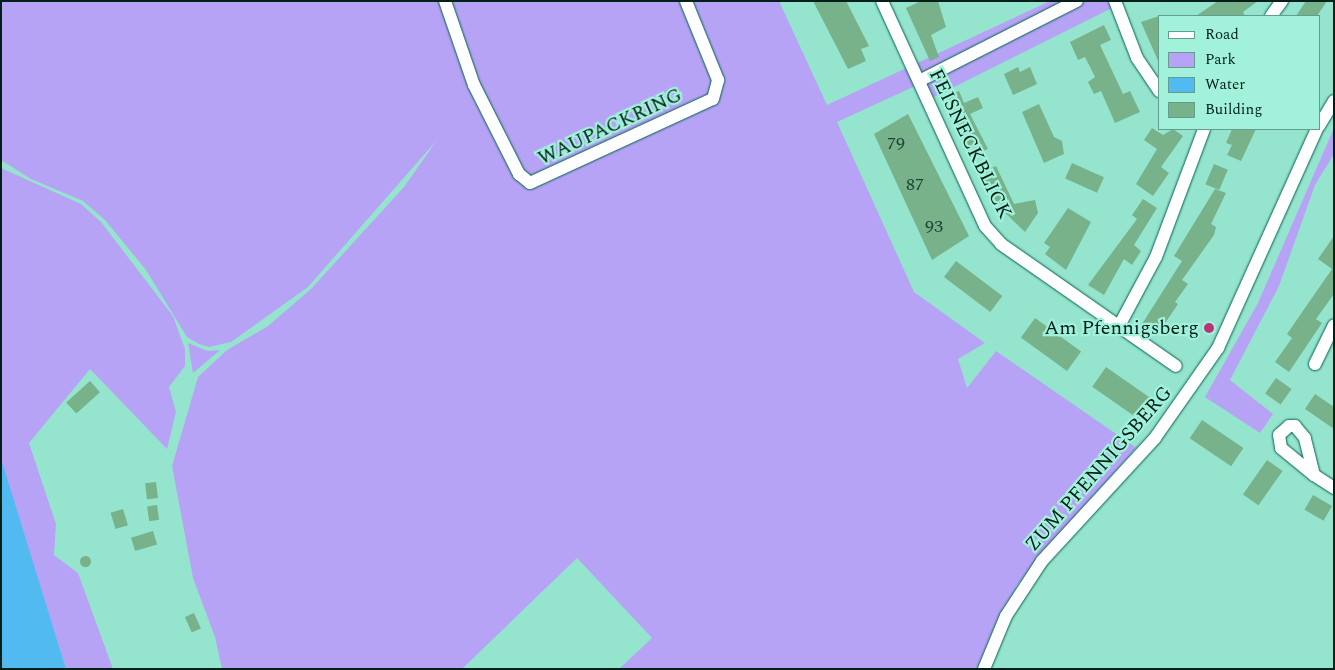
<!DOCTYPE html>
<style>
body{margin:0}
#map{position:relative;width:1335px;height:670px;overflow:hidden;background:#95e4ce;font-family:Spectral,serif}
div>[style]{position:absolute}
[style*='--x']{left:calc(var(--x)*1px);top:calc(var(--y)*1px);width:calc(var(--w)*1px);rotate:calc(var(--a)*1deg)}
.green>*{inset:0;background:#b7a3f6}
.water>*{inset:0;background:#50baf1}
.building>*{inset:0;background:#77b28b;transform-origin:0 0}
.round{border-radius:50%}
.roads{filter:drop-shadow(0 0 1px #006351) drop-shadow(0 0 1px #006351)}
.minor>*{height:12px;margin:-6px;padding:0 6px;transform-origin:6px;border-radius:6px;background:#fff}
.dots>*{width:14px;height:14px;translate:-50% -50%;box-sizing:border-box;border:2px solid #a2f2db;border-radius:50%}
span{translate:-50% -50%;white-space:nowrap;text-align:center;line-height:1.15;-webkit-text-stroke:4.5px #a2f2db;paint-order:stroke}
.number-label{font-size:18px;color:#1e4436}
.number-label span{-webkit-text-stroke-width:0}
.street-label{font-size:20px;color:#002019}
.poi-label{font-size:20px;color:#002019}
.right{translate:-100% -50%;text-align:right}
.frame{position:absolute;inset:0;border:2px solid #002019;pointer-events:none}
.legend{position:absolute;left:1158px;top:15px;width:162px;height:115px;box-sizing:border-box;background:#a2f2db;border:1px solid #619e8d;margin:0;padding:6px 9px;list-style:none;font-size:15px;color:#002019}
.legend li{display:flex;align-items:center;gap:10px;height:25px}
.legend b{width:25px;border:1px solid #619e8d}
</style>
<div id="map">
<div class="green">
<div style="clip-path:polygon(1px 1px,779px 1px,827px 105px,1050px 1px,1126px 1px,932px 98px,924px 82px,837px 122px,914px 292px,985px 343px,958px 359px,967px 388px,996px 351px,1135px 447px,1138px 445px,1017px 585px,977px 669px,619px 669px,652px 638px,577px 558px,462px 669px,222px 669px,215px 637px,193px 578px,172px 466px,198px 377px,227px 350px,268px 326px,311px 289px,404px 187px,437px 140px,308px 287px,231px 342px,209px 347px,199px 344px,187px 337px,146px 270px,105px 220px,83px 201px,31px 179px,1px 160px)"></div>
<div style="clip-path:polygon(1334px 128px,1334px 154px,1315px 185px,1279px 286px,1230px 380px,1273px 414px,1260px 433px,1205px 397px,1258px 303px)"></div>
<div style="clip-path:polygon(1px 168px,81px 204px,101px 222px,173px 316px,185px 349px,185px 366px,169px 387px,176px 412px,167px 449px,90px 369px,29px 443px,56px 524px,54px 555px,78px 573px,113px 669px,66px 669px,1px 463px)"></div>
<div style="clip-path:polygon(188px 343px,208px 351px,220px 350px,193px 373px)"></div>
</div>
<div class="water">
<div style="clip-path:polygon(1px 463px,3px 465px,66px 669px,1px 669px)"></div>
</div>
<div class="building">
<div style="clip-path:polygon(813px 1px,846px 1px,869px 46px,861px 49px,866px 61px,848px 69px)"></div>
<div style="clip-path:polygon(921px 1px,938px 1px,946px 27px,931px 35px,939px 57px,930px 61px,906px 8px)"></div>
<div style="clip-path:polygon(1218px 1px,1258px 1px,1243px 12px,1245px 16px,1196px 16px)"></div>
<div style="clip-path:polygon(1306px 1px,1327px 1px,1317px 16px,1296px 16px)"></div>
<div style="clip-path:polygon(1159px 16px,1159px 63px,1141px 22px)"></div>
<div style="clip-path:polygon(1104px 25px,1111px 40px,1100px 45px,1123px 94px,1130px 91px,1140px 112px,1115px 123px,1101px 91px,1094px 94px,1088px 82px,1095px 77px,1085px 57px,1078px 60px,1070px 42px)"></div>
<div style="clip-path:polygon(1018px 67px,1020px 72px,1030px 67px,1037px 84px,1013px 95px,1004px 74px)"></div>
<div style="clip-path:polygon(959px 91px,964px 103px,978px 97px,983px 108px,970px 114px,988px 149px,973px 155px,945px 97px)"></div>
<div style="clip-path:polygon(1039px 104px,1054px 137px,1062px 141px,1064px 154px,1044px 163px,1022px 112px)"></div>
<div style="clip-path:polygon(908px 114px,969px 236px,932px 260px,874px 134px)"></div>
<div style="clip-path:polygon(1152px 128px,1163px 135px,1173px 129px,1183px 136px,1161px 167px,1169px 173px,1153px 196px,1136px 184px,1157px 149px,1144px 140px)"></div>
<div style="clip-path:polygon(1232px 129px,1256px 129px,1241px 161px,1227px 155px,1232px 145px,1226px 143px)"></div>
<div style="left:1072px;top:163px;width:35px;height:17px;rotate:24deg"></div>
<div style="left:1214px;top:164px;width:15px;height:22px;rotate:23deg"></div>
<div style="clip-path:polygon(996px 166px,1014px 204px,1035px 200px,1038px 213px,1025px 232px,999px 207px,981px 173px)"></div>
<div style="clip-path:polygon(1215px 189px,1226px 193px,1211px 224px,1216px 227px,1214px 235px,1182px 280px,1188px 284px,1175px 302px,1178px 304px,1157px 335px,1142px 324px,1182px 261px,1174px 256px)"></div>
<div style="clip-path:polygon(1143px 199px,1157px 208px,1134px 245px,1141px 251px,1132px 265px,1124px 259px,1104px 295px,1088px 285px,1137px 219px,1132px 215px)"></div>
<div style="clip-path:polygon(1068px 208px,1091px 222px,1066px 270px,1045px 254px,1050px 247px,1044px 243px)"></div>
<div style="clip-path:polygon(1334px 236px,1334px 294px,1316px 319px,1322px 323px,1289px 372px,1275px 362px,1292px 338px,1287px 334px,1332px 269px,1318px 259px)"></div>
<div style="left:956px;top:261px;width:58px;height:20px;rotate:37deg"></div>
<div style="left:1035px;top:318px;width:57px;height:24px;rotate:36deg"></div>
<div style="left:1106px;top:367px;width:56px;height:24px;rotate:35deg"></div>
<div style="left:1276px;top:378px;width:19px;height:19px;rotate:35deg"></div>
<div style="left:90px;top:381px;width:15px;height:32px;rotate:48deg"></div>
<div style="clip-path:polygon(1315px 394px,1334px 407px,1334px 429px,1305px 409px)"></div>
<div style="left:1202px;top:420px;width:50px;height:22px;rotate:34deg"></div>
<div style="left:1267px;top:460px;width:19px;height:42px;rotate:35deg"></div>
<div style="left:156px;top:482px;width:16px;height:11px;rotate:83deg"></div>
<div style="left:1313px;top:495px;width:22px;height:17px;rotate:30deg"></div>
<div style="left:157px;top:505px;width:15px;height:10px;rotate:82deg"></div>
<div style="left:123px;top:509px;width:17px;height:13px;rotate:73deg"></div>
<div style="left:153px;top:531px;width:14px;height:23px;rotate:73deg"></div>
<div class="round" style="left:79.5px;top:555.5px;width:11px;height:11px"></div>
<div style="left:194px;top:613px;width:17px;height:10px;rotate:66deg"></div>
</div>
<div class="roads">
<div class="minor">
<div style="--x:445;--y:1;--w:89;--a:71"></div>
<div style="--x:474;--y:85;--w:100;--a:63.2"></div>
<div style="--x:519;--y:174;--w:14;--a:39"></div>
<div style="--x:530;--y:183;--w:201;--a:-24.7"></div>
<div style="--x:713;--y:99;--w:20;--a:-75"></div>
<div style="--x:718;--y:80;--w:85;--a:-112.1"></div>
<div style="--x:882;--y:1;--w:247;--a:65.4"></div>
<div style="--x:985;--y:226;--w:24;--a:48"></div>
<div style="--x:1001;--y:244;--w:213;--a:34.9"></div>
<div style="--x:1115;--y:1;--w:61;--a:68.9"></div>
<div style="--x:1137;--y:58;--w:40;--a:56"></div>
<div style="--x:1271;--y:16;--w:19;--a:-54"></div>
<div style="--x:919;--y:81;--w:177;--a:-26.9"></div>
<div style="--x:1319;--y:126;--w:29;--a:-59"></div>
<div style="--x:1119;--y:326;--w:78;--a:-61.8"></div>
<div style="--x:1156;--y:257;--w:137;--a:-69.4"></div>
<div style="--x:1315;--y:364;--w:43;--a:-64"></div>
<div style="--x:1314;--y:475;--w:38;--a:-104"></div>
<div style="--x:1305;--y:438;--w:16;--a:-130"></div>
<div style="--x:1295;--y:426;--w:6;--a:180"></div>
<div style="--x:1289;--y:426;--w:13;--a:138"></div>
<div style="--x:1279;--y:435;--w:13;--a:81"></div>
<div style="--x:1281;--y:448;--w:43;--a:39.3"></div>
<div style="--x:1314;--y:475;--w:24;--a:33"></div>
<div style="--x:984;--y:669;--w:57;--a:-67.5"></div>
<div style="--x:1006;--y:616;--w:66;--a:-56.8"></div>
<div style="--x:1042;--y:561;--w:167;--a:-47.4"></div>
<div style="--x:1155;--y:438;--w:110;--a:-55"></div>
<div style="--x:1218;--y:348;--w:240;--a:-65.7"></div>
</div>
</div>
<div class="dots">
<div style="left:1209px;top:328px;background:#b93376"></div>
</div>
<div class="number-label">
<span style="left:896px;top:144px">79</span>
<span style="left:915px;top:185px">87</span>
<span style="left:934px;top:227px">93</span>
</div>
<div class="street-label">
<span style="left:610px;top:127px;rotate:-25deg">WAUPACKRING</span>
<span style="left:970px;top:144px;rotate:64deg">FEISNECKBLICK</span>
<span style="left:1099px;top:469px;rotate:-49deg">ZUM PFENNIGSBERG</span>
</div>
<div class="poi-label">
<span class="right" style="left:1199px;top:328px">Am Pfennigsberg</span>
</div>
<div class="frame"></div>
<ul class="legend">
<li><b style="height:6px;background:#fff"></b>Road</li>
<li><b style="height:14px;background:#b7a3f6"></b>Park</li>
<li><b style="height:14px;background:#50baf1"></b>Water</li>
<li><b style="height:14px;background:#77b28b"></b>Building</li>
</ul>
</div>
